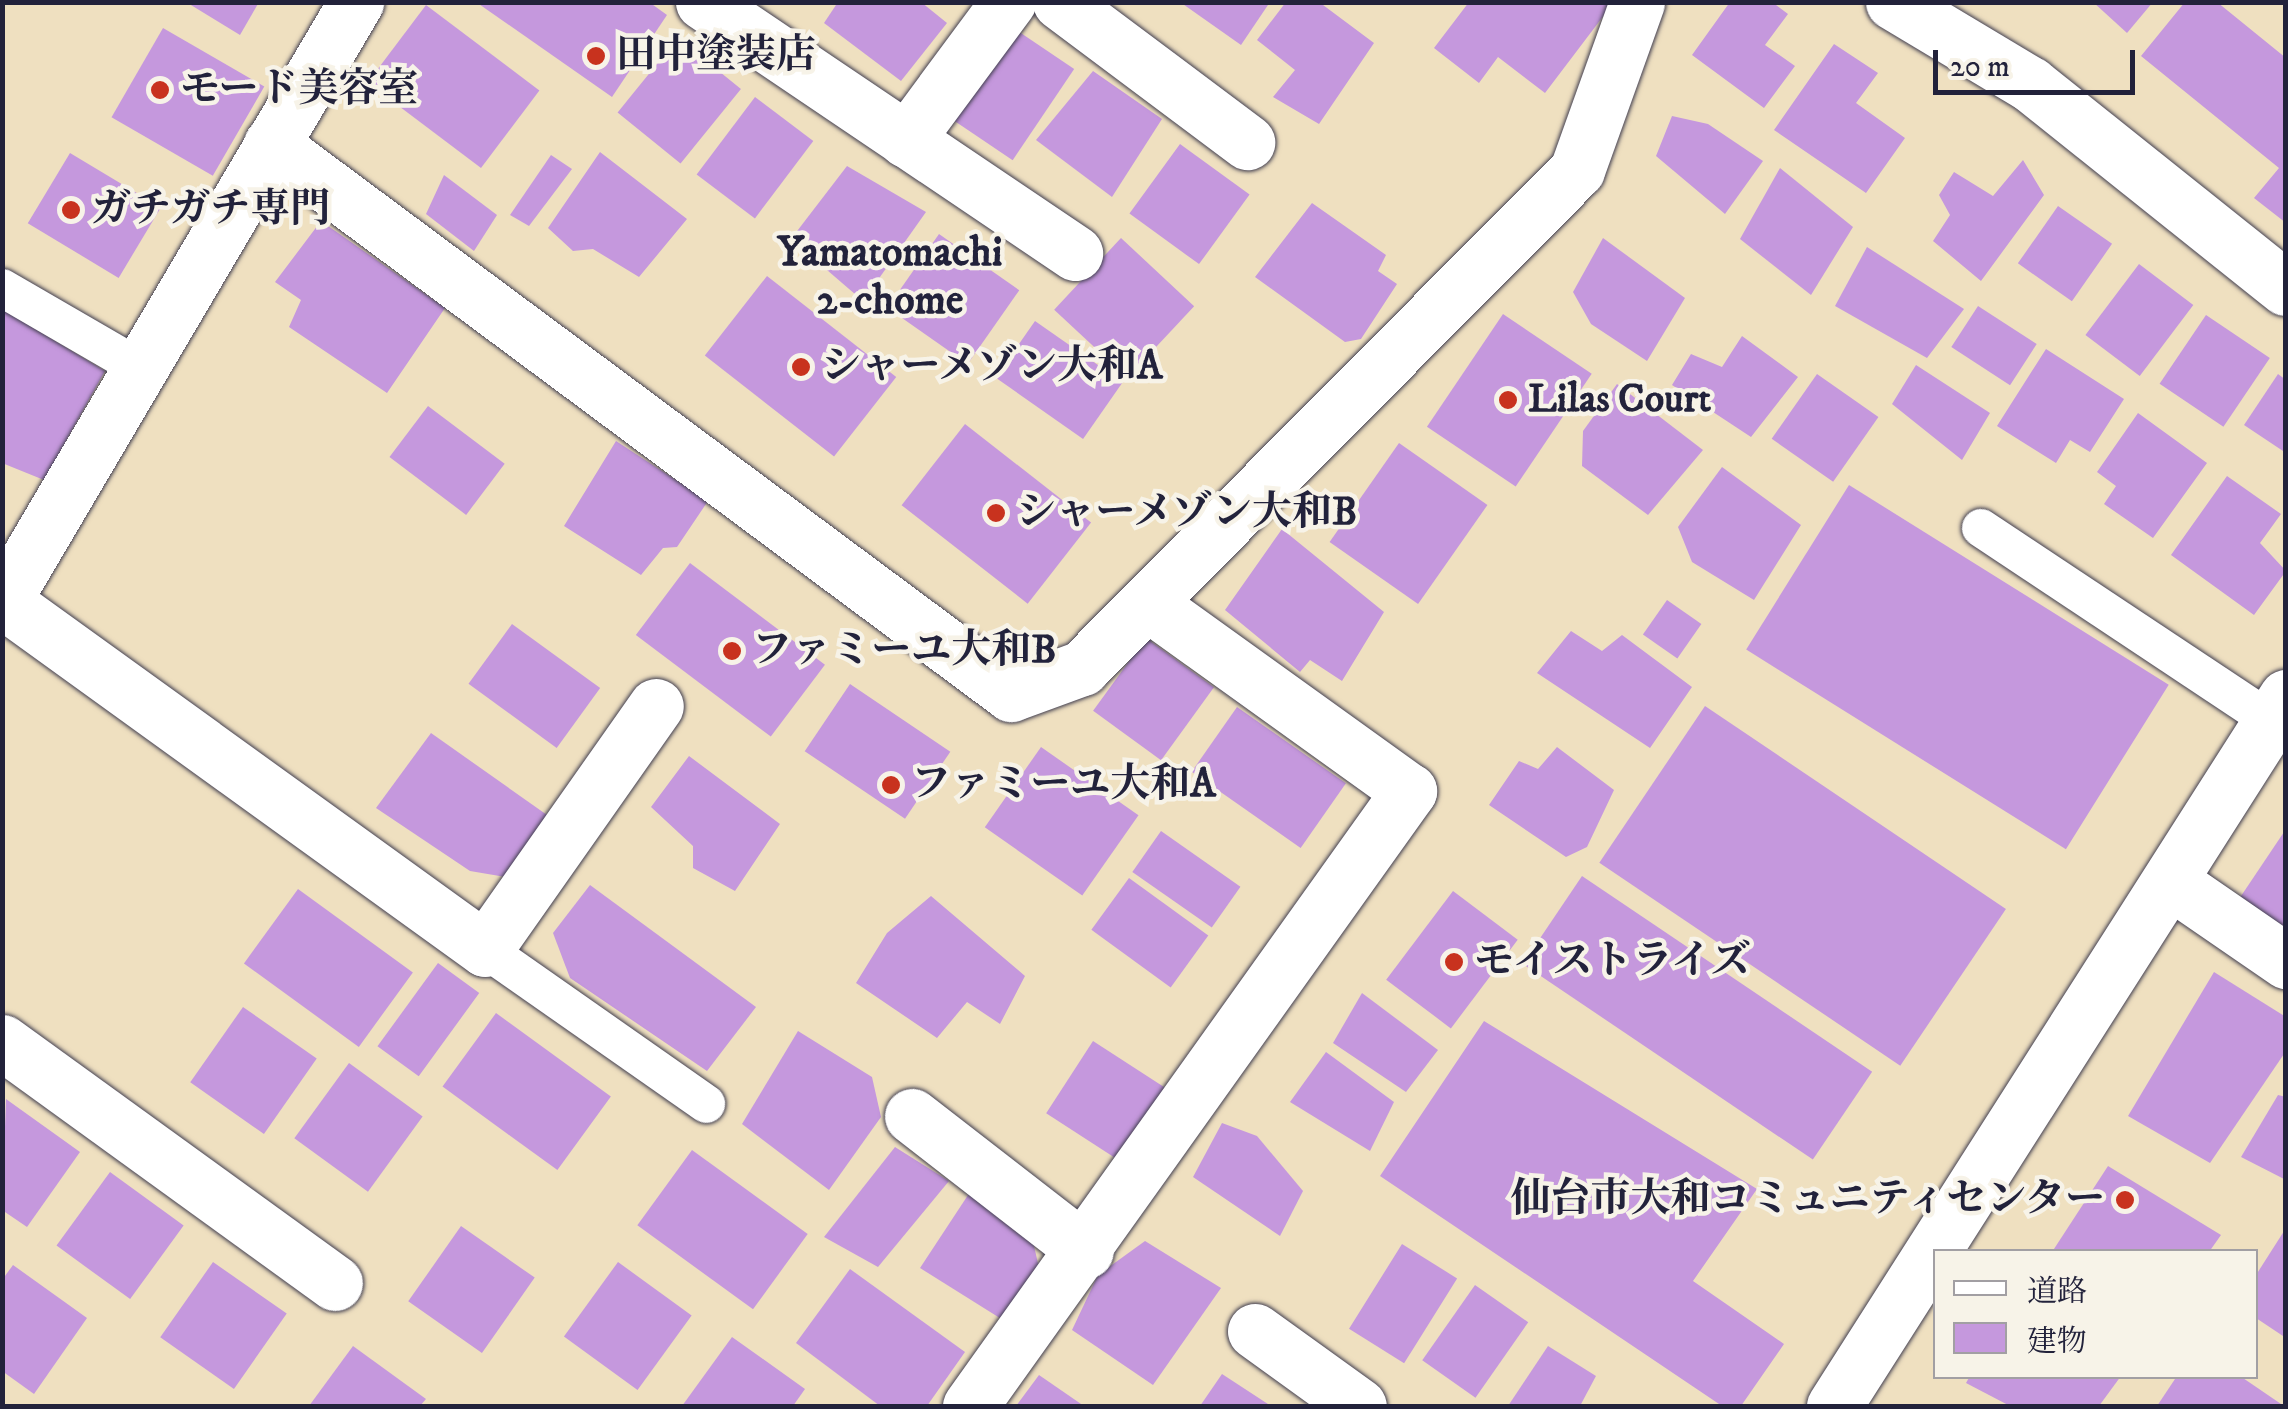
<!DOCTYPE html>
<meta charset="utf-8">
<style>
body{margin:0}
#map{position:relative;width:2288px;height:1409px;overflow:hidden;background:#efe0c0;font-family:"IM FELL DW Pica","Noto Serif JP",serif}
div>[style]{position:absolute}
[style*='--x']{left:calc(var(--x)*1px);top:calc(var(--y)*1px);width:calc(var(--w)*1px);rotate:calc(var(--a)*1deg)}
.building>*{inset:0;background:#c598dd;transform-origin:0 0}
.roads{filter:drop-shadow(0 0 2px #413e4f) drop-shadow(0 0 2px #413e4f)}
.lane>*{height:38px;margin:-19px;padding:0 19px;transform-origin:19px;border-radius:19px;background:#fff}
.street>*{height:55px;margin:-27.5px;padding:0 27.5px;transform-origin:27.5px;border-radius:27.5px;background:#fff}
.dots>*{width:28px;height:28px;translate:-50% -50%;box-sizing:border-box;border:5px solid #f7f3e8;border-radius:50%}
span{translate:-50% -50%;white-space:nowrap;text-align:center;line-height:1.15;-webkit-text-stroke:9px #f7f3e8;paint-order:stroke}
.poi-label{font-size:40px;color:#22223b;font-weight:700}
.left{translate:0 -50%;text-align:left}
.right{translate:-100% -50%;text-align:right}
.neighbourhood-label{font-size:42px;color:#22223b;font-weight:700}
.frame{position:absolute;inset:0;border:5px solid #22223b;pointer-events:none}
.legend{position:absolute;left:1933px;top:1249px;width:325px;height:130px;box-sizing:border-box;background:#f7f3e8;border:2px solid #a29fa3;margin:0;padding:12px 18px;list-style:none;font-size:30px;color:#22223b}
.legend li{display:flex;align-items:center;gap:20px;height:50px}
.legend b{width:50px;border:2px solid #a29fa3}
.scale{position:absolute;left:1933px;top:50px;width:202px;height:45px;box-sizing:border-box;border:5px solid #22223b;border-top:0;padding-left:12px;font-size:30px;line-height:35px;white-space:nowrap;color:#22223b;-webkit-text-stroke:8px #f7f3e8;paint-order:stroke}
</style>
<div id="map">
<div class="building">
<div style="clip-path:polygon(186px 2px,259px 2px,240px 35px)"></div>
<div style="clip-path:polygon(476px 2px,649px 2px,667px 15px,612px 97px)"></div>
<div style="clip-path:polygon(838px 2px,921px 2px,947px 23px,901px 81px,824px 23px)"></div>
<div style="clip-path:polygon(1180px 2px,1270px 2px,1241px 45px)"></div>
<div style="clip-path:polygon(1286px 2px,1319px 2px,1374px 43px,1319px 124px,1273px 97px,1295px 70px,1257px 40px)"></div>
<div style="clip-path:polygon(1469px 2px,1614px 2px,1545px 93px,1498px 57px,1479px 83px,1434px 48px)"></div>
<div style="clip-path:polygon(1730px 2px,1772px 2px,1788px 14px,1765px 45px,1795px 66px,1764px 108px,1692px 55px)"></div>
<div style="clip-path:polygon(2093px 2px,2153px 2px,2127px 33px)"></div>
<div style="clip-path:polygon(2185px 2px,2217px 2px,2286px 58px,2286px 223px,2254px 198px,2279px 168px,2141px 56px)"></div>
<div style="left:426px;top:5px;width:142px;height:97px;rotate:37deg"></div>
<div style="left:1012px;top:27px;width:75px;height:110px;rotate:34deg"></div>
<div style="left:163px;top:28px;width:117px;height:103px;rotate:30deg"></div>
<div style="left:678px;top:38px;width:81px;height:96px;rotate:39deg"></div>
<div style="clip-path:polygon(1834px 44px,1878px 73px,1856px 103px,1905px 138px,1866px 193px,1774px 130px)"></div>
<div style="clip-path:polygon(1093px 71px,1162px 119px,1112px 197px,1036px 140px)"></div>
<div style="left:755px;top:97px;width:73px;height:97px;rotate:37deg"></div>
<div style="clip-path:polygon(1672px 116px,1708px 124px,1763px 161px,1725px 214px,1656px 156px)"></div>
<div style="left:1180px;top:144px;width:86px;height:86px;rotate:36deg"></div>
<div style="clip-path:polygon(600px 152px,687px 219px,639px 277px,593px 249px,573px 251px,548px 228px)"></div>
<div style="left:70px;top:153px;width:106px;height:82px;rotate:31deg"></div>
<div style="clip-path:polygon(551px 155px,572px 169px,529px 226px,510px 215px)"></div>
<div style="clip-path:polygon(2023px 160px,2044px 195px,1981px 281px,1933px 241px,1950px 215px,1939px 195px,1954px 172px,1993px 196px)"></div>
<div style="clip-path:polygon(847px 166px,926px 212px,863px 301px,791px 239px)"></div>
<div style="clip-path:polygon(1780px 168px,1853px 227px,1811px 295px,1740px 239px)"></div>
<div style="clip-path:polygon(444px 175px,497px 215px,474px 251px,426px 214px)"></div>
<div style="clip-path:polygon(1312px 203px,1386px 255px,1378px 271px,1397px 284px,1361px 339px,1345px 342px,1255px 277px)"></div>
<div style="left:2058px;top:206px;width:66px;height:70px;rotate:35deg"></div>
<div style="clip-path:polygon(321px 221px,445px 308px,387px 393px,289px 327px,301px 300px,275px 282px)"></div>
<div style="left:939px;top:234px;width:98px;height:90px;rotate:35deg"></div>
<div style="left:1121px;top:238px;width:100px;height:98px;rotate:43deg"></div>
<div style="clip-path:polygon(1603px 238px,1685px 298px,1647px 361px,1591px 324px,1573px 292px)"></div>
<div style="clip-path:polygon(1867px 247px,1964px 309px,1927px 358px,1835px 306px)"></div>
<div style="left:2139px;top:264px;width:68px;height:89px;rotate:37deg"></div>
<div style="left:767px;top:276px;width:164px;height:101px;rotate:38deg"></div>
<div style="left:1978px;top:306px;width:70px;height:49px;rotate:33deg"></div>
<div style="clip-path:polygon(2px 309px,105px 371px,44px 480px,2px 463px)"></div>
<div style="left:1503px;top:314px;width:107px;height:136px;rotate:34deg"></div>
<div style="left:2206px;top:315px;width:77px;height:83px;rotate:34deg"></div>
<div style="left:1035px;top:321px;width:107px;height:69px;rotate:35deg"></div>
<div style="clip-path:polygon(1742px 336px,1798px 377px,1751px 437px,1672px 385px,1691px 354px,1722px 367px)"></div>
<div style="clip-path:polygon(2046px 349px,2124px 399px,2090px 452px,2070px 440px,2056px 463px,1997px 426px)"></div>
<div style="clip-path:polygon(1916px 365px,1990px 413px,1962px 460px,1892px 404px)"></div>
<div style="left:1817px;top:374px;width:75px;height:79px;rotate:35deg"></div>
<div style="clip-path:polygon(2278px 374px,2286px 380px,2286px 453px,2244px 425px)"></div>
<div style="clip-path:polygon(1617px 384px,1703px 450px,1648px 515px,1582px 466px,1583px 431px)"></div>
<div style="left:428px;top:406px;width:96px;height:64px;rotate:37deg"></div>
<div style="clip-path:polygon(2138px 413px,2207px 463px,2153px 538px,2104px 504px,2116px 486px,2097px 472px)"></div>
<div style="left:965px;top:424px;width:160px;height:103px;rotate:38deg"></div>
<div style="clip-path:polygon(616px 441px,708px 501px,677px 547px,663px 548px,641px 575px,564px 526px)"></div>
<div style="left:1399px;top:443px;width:108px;height:121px;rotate:35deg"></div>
<div style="clip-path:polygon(1722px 467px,1801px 525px,1754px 600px,1692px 562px,1678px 527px)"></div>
<div style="clip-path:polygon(2227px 476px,2281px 514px,2260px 543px,2286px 571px,2254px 615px,2171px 555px)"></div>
<div style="left:1849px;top:485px;width:377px;height:194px;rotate:32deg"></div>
<div style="clip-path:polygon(1282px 529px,1384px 612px,1342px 681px,1310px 660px,1300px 672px,1225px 610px)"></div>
<div style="left:690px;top:563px;width:169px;height:90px;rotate:37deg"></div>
<div style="left:1667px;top:600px;width:42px;height:42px;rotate:35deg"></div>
<div style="left:512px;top:624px;width:109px;height:74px;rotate:36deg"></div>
<div style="clip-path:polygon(1571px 631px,1602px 651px,1622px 635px,1692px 687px,1650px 748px,1537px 673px)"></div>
<div style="left:1146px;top:638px;width:84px;height:90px;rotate:36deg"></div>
<div style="left:850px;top:684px;width:121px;height:81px;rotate:34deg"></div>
<div style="left:1705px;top:706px;width:363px;height:189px;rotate:34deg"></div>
<div style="left:1237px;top:707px;width:133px;height:79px;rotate:35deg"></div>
<div style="clip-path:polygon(431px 733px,557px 822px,512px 878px,470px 871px,376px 808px)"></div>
<div style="left:1041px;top:747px;width:119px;height:98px;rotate:35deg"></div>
<div style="clip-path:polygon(1557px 747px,1614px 790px,1587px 847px,1566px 857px,1489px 805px,1519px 761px,1538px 769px)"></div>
<div style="clip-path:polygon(689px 756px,780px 824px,735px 891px,693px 868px,693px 846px,651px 807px)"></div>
<div style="clip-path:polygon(2286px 829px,2286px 935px,2237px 902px)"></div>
<div style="left:1161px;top:831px;width:97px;height:50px;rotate:35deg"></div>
<div style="left:1582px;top:876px;width:350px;height:106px;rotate:34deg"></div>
<div style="left:1129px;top:878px;width:98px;height:64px;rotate:36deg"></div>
<div style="clip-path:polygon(590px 885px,756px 1007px,707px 1071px,570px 978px,553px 933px)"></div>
<div style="left:298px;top:889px;width:142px;height:92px;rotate:36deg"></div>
<div style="left:1453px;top:891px;width:81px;height:111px;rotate:37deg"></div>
<div style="clip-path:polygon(931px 896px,1025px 976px,1000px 1024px,967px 1002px,937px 1038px,856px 983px,887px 933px)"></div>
<div style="left:438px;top:963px;width:51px;height:103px;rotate:36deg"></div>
<div style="clip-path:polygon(2214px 972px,2286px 1017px,2286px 1051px,2210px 1163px,2128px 1116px)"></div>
<div style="clip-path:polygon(1362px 993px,1438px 1050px,1406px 1092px,1333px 1043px)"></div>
<div style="left:243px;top:1007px;width:90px;height:92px;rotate:35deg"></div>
<div style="left:496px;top:1013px;width:142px;height:91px;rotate:36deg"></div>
<div style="clip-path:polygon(1484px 1021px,1757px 1189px,1693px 1281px,1784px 1344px,1741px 1406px,1722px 1406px,1380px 1176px)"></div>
<div style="clip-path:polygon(798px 1031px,872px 1077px,881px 1117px,829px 1190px,742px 1124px)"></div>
<div style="left:1093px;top:1041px;width:98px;height:86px;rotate:33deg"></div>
<div style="clip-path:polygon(1326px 1052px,1394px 1102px,1370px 1151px,1290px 1102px)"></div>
<div style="left:349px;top:1063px;width:91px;height:93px;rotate:36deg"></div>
<div style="clip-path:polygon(2278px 1095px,2286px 1097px,2286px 1180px,2241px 1157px)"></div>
<div style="clip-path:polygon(6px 1099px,80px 1152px,27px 1227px,2px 1210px)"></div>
<div style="clip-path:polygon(1222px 1123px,1257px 1136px,1303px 1191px,1280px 1236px,1193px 1177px)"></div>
<div style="clip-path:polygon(895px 1147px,949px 1181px,878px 1267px,824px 1237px)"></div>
<div style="left:692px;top:1150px;width:143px;height:93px;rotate:36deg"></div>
<div style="clip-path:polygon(2108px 1166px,2221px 1235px,2209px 1252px,2052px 1252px)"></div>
<div style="left:110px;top:1172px;width:91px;height:91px;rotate:36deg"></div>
<div style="clip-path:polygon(972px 1189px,1031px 1233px,1040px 1272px,1003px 1320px,920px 1268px)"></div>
<div style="left:461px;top:1226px;width:90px;height:92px;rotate:35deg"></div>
<div style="clip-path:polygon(2286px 1228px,2286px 1338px,2256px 1318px,2256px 1275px)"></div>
<div style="clip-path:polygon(1145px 1241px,1221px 1288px,1153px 1385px,1072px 1330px,1098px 1275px)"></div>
<div style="left:1402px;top:1244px;width:65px;height:100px;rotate:32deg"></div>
<div style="left:213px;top:1262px;width:90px;height:92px;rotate:35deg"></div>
<div style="left:618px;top:1262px;width:91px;height:92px;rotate:36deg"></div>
<div style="clip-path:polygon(13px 1265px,87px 1318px,34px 1394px,2px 1371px,2px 1280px)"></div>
<div style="clip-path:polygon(850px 1269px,965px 1352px,927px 1406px,880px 1406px,796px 1343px)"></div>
<div style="left:1475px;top:1285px;width:65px;height:92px;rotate:35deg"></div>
<div style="clip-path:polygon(732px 1337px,805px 1389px,793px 1406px,682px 1406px)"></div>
<div style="clip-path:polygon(353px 1346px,426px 1399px,420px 1406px,309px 1406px)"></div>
<div style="clip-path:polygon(1548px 1346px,1596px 1376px,1580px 1406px,1508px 1406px)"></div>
<div style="clip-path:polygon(1222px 1374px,1271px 1406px,1200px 1406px)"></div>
<div style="clip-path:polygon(1039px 1375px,1084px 1406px,1016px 1406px)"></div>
<div style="clip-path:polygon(1970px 1376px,2121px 1376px,2099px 1406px,2010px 1406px,1966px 1383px)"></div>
<div style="clip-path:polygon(2177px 1376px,2240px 1376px,2284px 1406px,2157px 1406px)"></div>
</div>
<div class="roads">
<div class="lane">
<div style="--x:2;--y:288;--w:160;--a:30.1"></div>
<div style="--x:1981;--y:528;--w:348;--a:33.6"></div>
<div style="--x:485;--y:949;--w:270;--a:35"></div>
</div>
<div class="street">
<div style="--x:703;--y:2;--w:449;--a:34"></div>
<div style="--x:1060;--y:2;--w:234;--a:36.8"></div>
<div style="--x:1893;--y:2;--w:160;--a:30.9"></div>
<div style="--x:2030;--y:84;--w:327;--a:38.6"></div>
<div style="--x:906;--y:140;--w:172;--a:-53.5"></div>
<div style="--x:271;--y:144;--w:922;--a:36.62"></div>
<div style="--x:1011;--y:694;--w:76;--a:-20.1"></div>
<div style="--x:1082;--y:668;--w:702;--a:-45.17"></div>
<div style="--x:1577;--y:170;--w:178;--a:-70.3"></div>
<div style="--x:3;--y:601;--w:594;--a:35.83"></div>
<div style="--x:485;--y:949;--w:297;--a:-54.9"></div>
<div style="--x:2;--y:603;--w:698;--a:-59.5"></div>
<div style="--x:2171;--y:882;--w:140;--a:34.5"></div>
<div style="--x:2;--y:1042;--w:411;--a:35.9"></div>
<div style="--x:912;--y:1116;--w:220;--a:37.8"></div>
<div style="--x:1255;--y:1331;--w:128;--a:35.8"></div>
<div style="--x:970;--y:1406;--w:756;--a:-54.48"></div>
<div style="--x:1409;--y:791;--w:322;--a:-144.3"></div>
<div style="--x:1834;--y:1406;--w:841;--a:-57.48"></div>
</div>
</div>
<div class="dots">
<div style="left:596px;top:56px;background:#c8321e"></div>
<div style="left:160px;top:90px;background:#c8321e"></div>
<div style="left:71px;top:210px;background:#c8321e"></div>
<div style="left:801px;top:367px;background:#c8321e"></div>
<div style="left:1508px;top:400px;background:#c8321e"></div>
<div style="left:996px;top:513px;background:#c8321e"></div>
<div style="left:732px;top:651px;background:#c8321e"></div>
<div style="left:891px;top:785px;background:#c8321e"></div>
<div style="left:1454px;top:962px;background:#c8321e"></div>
<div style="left:2125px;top:1200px;background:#c8321e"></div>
</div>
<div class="poi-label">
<span class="left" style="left:616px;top:56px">田中塗装店</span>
<span class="left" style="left:180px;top:90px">モード美容室</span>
<span class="left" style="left:91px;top:210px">ガチガチ専門</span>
<span class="left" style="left:821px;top:367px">シャーメゾン大和A</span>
<span class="left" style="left:1528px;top:400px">Lilas Court</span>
<span class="left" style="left:1016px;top:513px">シャーメゾン大和B</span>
<span class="left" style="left:752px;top:651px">ファミーユ大和B</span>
<span class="left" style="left:911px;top:785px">ファミーユ大和A</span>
<span class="left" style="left:1474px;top:962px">モイストライズ</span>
<span class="right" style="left:2105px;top:1200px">仙台市大和コミュニティセンター</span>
</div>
<div class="neighbourhood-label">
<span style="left:890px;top:277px">Yamatomachi<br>2-chome</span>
</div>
<div class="frame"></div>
<ul class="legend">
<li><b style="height:12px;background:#fff"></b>道路</li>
<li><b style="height:28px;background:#c598dd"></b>建物</li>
</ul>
<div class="scale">20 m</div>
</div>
